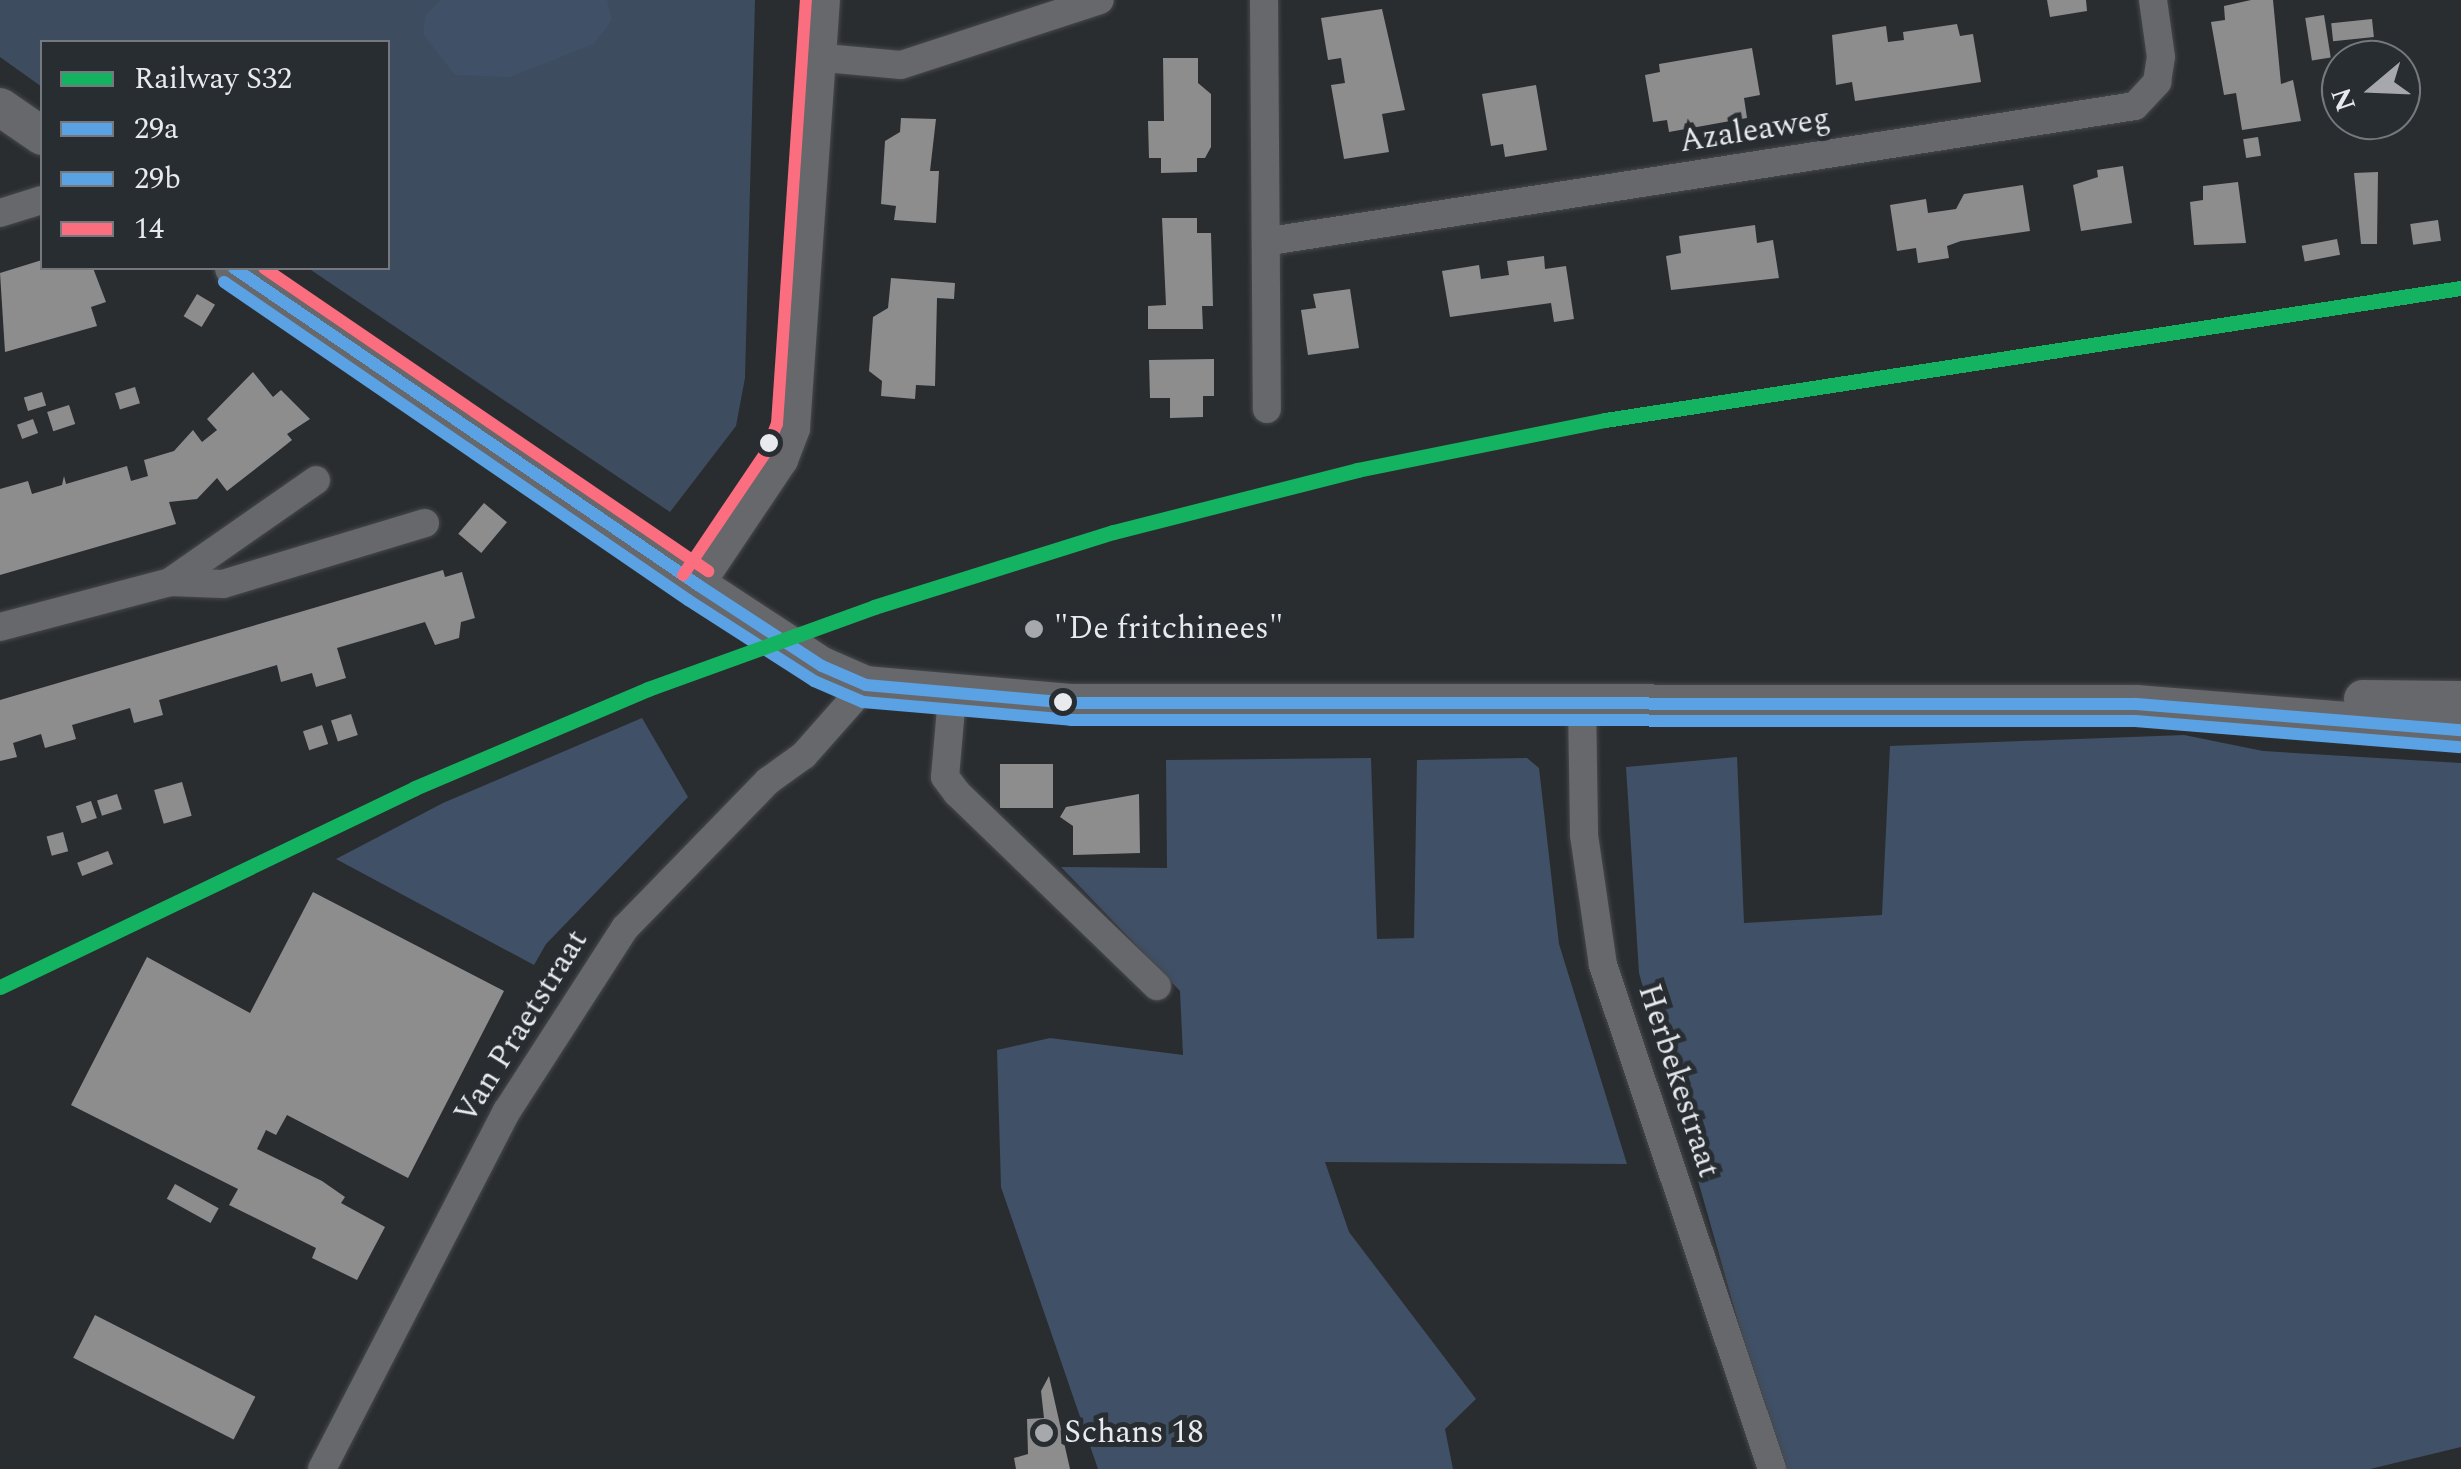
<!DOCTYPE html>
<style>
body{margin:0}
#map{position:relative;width:2461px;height:1469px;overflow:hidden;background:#2a2d30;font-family:Spectral,serif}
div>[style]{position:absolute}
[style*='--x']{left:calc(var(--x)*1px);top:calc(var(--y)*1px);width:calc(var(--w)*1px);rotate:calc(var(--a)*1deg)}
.green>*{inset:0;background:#3d4c5e}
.forest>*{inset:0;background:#405066}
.building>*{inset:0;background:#8d8d8e;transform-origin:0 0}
.roads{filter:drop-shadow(0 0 2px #46484b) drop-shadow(0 0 2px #46484b)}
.minor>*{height:28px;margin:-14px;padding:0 14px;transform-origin:14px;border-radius:14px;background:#66686b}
.tertiary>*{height:32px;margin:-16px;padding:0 16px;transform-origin:16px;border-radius:16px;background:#66686b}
.secondary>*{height:38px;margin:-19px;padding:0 19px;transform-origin:19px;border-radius:19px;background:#66686b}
.bus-1>*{height:12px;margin:-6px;padding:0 6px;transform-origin:6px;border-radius:6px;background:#5aa2e4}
.bus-2>*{height:12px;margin:-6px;padding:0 6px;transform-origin:6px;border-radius:6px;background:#5aa2e4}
.bus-3>*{height:12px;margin:-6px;padding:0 6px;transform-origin:6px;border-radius:6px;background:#fb6e7f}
.rail-1>*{height:15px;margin:-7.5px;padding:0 7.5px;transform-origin:7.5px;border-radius:7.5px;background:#13b361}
.dots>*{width:28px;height:28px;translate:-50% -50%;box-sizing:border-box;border:5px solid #282d32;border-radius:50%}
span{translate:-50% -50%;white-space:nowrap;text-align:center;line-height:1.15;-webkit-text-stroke:10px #282d32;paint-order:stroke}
.street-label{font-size:32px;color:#e8eaee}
.poi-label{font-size:32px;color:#e8eaee}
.left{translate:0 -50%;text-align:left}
.legend{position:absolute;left:40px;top:40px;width:350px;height:230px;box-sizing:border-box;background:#282d32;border:2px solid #75797d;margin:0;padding:12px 18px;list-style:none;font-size:30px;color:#e8eaee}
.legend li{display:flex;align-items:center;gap:20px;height:50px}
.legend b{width:50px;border:2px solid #75797d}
.north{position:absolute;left:2321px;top:40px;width:100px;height:100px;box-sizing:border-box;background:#282d32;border:2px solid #75797d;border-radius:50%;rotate:251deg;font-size:28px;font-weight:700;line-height:40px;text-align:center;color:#e8eaee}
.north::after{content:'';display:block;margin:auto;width:35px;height:45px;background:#a6a8ac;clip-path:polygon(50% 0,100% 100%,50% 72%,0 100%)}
</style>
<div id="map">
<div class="green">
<div style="clip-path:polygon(0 0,755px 0,745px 378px,736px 426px,670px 512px,308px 268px,388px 268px,388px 42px,42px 42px,42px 87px,0 57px)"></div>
</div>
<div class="forest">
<div style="clip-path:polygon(441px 0,607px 0,612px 20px,594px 44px,510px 77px,455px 75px,423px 34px,426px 14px)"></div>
<div style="clip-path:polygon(642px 718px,688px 797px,546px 944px,534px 965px,336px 859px,443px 803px)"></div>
<div style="clip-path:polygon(2184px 735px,2263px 751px,2461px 763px,2461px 1447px,2370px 1469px,1780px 1469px,1639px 973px,1626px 767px,1737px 757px,1744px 923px,1882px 915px,1890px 746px)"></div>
<div style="clip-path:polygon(1371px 758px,1377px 939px,1414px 938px,1417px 760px,1527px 758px,1539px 768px,1559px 944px,1627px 1164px,1325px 1162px,1349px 1232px,1476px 1399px,1445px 1429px,1453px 1469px,1098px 1469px,1001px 1187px,997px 1050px,1050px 1038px,1183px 1055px,1180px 991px,1061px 867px,1167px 868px,1166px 760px)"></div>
</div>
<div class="building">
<div style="clip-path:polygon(2047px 0,2086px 0,2087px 11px,2050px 17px)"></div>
<div style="clip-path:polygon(2251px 0,2273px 0,2281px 84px,2293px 80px,2301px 121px,2242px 130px,2236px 93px,2224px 95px,2211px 22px,2225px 20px,2224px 6px)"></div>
<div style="clip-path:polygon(1382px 9px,1405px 110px,1382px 114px,1389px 152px,1344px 159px,1331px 85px,1345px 83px,1341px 58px,1328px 60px,1321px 18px)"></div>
<div style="left:2324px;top:15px;width:43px;height:19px;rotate:81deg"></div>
<div style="left:2372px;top:19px;width:18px;height:41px;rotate:84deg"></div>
<div style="clip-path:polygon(1957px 24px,1960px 36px,1973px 34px,1981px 82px,1855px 101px,1852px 82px,1836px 85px,1832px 35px,1886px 26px,1888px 42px,1904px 40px,1903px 32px)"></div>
<div style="clip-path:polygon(1752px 48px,1760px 95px,1744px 98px,1747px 118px,1669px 132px,1667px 120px,1653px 122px,1645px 75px,1660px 72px,1659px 64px)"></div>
<div style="clip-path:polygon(1163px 58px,1198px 58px,1198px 83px,1211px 94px,1211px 147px,1205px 158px,1197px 158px,1197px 172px,1161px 173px,1161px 158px,1149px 158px,1148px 121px,1164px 121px)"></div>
<div style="clip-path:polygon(1536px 85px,1547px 150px,1505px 157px,1503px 144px,1491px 146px,1482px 94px)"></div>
<div style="clip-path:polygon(901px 118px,936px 119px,930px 171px,939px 171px,936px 223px,894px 220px,896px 206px,881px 204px,885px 141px,900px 132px)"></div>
<div style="left:2258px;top:137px;width:19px;height:15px;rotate:81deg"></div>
<div style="clip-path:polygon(2123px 166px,2132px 223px,2081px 231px,2073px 185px,2098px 177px,2097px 170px)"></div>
<div style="clip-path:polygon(2378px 172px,2377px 244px,2361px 244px,2354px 173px)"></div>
<div style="clip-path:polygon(2238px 182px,2246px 243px,2194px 245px,2190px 202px,2203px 200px,2203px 186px)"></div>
<div style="clip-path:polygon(2023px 185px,2030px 231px,1961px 241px,1947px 246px,1949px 258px,1918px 263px,1916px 248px,1897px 251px,1890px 205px,1926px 199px,1928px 213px,1956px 209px,1964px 194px)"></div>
<div style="clip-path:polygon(1162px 218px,1197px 218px,1197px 233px,1211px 233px,1213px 306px,1202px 306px,1203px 329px,1148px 329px,1148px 306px,1166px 305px)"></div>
<div style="left:2438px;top:220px;width:21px;height:28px;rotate:82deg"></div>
<div style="clip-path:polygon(1755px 225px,1757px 243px,1773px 240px,1779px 278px,1671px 290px,1666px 256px,1681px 253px,1679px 236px)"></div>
<div style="left:2337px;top:239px;width:16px;height:36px;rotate:79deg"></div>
<div style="clip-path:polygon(1544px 256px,1545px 269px,1566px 266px,1574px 319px,1554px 322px,1551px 303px,1450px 317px,1442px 271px,1479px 265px,1481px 279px,1509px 275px,1507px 261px)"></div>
<div style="clip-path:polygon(42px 260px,42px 268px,93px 268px,106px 302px,91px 307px,97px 326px,5px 352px,0 273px)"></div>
<div style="clip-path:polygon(891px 278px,955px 283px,954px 299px,937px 298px,935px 386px,916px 385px,915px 399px,881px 396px,882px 381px,869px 371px,873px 317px,888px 308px)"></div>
<div style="clip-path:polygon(1350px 289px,1359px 348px,1308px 355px,1301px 310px,1316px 308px,1313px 294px)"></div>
<div style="left:197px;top:294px;width:21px;height:26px;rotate:31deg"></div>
<div style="clip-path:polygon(1214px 359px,1214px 396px,1203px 396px,1203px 417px,1170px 418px,1170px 398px,1150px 398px,1149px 360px)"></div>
<div style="clip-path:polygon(253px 372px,273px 397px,281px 390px,310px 419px,287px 434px,292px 440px,277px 452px,227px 491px,217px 478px,197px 499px,169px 502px,176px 524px,0 575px,0 489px,28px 481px,32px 494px,62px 485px,64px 476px,66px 484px,127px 466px,131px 481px,148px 476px,144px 460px,174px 451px,193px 430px,202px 442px,217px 430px,207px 419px)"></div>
<div style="left:135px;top:387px;width:17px;height:21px;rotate:73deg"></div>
<div style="left:42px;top:392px;width:14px;height:19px;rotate:73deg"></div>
<div style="left:69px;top:405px;width:20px;height:23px;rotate:72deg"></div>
<div style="left:33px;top:419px;width:15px;height:17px;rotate:70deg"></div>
<div style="left:484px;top:503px;width:30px;height:40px;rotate:40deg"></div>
<div style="clip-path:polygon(443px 570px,445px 577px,462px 572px,475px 618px,461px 622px,459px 638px,435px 645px,425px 622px,337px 648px,346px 678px,316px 687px,312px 673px,281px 682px,277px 665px,159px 700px,163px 715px,134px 723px,130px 708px,72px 725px,76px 739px,45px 748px,41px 734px,13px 743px,17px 757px,0 761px,0 700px)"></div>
<div style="left:351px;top:714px;width:22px;height:21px;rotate:72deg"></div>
<div style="left:322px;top:725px;width:20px;height:20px;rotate:72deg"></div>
<div style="left:1000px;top:764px;width:53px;height:44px"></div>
<div style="left:182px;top:782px;width:35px;height:29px;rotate:74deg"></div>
<div style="left:117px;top:794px;width:16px;height:21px;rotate:72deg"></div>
<div style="clip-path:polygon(1139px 794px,1140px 853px,1073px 855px,1073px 826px,1060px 817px,1066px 807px)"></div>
<div style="left:91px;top:801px;width:18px;height:16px;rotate:71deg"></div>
<div style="left:63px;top:832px;width:20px;height:17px;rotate:75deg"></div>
<div style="left:108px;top:851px;width:14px;height:33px;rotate:69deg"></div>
<div style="clip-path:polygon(313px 892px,504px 991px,408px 1178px,287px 1115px,276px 1135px,266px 1130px,257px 1149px,322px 1181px,345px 1197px,341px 1203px,385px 1227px,357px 1280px,312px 1258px,316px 1248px,229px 1205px,238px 1189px,71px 1105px,147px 957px,250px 1013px)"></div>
<div style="left:175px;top:1184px;width:50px;height:17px;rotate:29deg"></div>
<div style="left:95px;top:1315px;width:180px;height:48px;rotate:27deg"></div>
<div style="clip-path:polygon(1049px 1376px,1070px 1469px,1016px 1469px,1014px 1458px,1028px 1454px,1027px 1419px,1044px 1418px,1041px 1391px)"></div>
</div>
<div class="roads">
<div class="minor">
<div style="--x:1264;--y:0;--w:409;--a:89.6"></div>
<div style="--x:825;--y:58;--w:76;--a:5.3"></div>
<div style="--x:901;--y:65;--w:209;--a:-18.1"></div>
<div style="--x:0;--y:213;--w:44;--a:-17.2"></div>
<div style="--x:1270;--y:241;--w:875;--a:-8.87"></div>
<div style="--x:2135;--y:106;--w:33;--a:-47"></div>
<div style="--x:2157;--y:82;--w:25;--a:-81"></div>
<div style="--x:2161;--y:57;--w:58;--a:-98"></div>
<div style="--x:170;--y:582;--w:53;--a:2.2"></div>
<div style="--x:223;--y:584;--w:211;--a:-16.8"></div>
<div style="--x:0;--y:627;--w:176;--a:-14.8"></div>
<div style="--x:170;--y:582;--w:178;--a:-34.9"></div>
<div style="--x:952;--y:697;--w:80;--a:95"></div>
<div style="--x:945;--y:777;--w:20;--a:53"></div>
<div style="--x:957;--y:793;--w:278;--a:44"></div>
<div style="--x:1582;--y:702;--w:133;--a:89.1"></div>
<div style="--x:1584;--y:835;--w:131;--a:81.7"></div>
<div style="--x:1603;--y:965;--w:532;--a:71.46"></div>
<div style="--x:322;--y:1469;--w:403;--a:-62.7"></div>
<div style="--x:507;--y:1111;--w:218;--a:-57.2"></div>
<div style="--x:625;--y:928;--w:205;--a:-45.8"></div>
<div style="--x:768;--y:781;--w:44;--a:-35.8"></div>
<div style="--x:804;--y:755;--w:94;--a:-48.5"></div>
</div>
<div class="tertiary">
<div style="--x:698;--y:585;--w:151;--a:-56.1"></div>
<div style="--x:782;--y:460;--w:34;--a:-69"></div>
<div style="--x:794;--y:428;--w:429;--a:-86"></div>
</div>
<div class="secondary">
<div style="--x:0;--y:107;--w:51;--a:34.6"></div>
<div style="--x:234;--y:268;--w:562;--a:34.34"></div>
<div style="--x:698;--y:585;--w:148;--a:33.2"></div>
<div style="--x:822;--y:666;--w:48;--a:23.4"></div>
<div style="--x:866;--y:685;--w:206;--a:5"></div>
<div style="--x:1071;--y:703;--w:1065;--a:0.05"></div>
<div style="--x:2136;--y:704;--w:326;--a:4.6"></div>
<div style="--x:2363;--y:699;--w:98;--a:0.6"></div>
</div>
</div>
<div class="bus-1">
<div style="--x:234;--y:268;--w:562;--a:34.34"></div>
<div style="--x:698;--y:585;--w:148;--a:33.2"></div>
<div style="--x:822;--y:666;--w:48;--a:23.4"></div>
<div style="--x:866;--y:685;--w:206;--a:5"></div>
<div style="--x:1071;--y:703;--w:1065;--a:0.05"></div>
<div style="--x:2136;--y:704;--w:326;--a:4.6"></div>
</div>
<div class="bus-2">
<div style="--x:224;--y:282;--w:563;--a:34.42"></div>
<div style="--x:688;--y:600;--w:150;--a:32.7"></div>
<div style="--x:814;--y:681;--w:53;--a:23.2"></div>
<div style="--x:863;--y:702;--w:209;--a:4.9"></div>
<div style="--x:1071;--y:720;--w:1064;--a:0.05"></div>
<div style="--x:2135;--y:721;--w:326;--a:4.6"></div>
</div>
<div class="bus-3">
<div style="--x:264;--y:268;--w:538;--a:34.31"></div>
<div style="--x:683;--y:575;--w:148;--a:-56"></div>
<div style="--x:766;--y:452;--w:30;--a:-69"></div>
<div style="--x:777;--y:424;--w:425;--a:-86.1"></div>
</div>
<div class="rail-1">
<div style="--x:0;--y:987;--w:460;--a:-25.6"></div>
<div style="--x:415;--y:788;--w:253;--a:-23"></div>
<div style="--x:648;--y:689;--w:240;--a:-19.9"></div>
<div style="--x:874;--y:607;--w:251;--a:-17.4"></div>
<div style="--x:1114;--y:532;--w:251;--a:-14.3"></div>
<div style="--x:1357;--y:470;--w:253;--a:-11.4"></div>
<div style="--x:1605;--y:420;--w:866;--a:-8.77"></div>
</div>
<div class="dots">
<div style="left:769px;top:443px;background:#e8eaee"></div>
<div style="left:1034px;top:629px;background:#a6a8ac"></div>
<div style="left:1063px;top:702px;background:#e8eaee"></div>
<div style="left:1044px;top:1433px;background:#a6a8ac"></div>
</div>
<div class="street-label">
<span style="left:1755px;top:131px;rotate:-9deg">Azaleaweg</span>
<span style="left:522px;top:1027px;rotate:-58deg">Van Praetstraat</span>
<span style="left:1678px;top:1081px;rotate:72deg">Herbekestraat</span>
</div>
<div class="poi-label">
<span class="left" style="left:1054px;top:629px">"De fritchinees"</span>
<span class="left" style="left:1064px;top:1433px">Schans 18</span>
</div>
<ul class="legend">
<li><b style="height:12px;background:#13b361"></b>Railway S32</li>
<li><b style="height:12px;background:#5aa2e4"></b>29a</li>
<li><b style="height:12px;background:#5aa2e4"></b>29b</li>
<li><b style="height:12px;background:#fb6e7f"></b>14</li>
</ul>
<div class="north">N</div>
</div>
